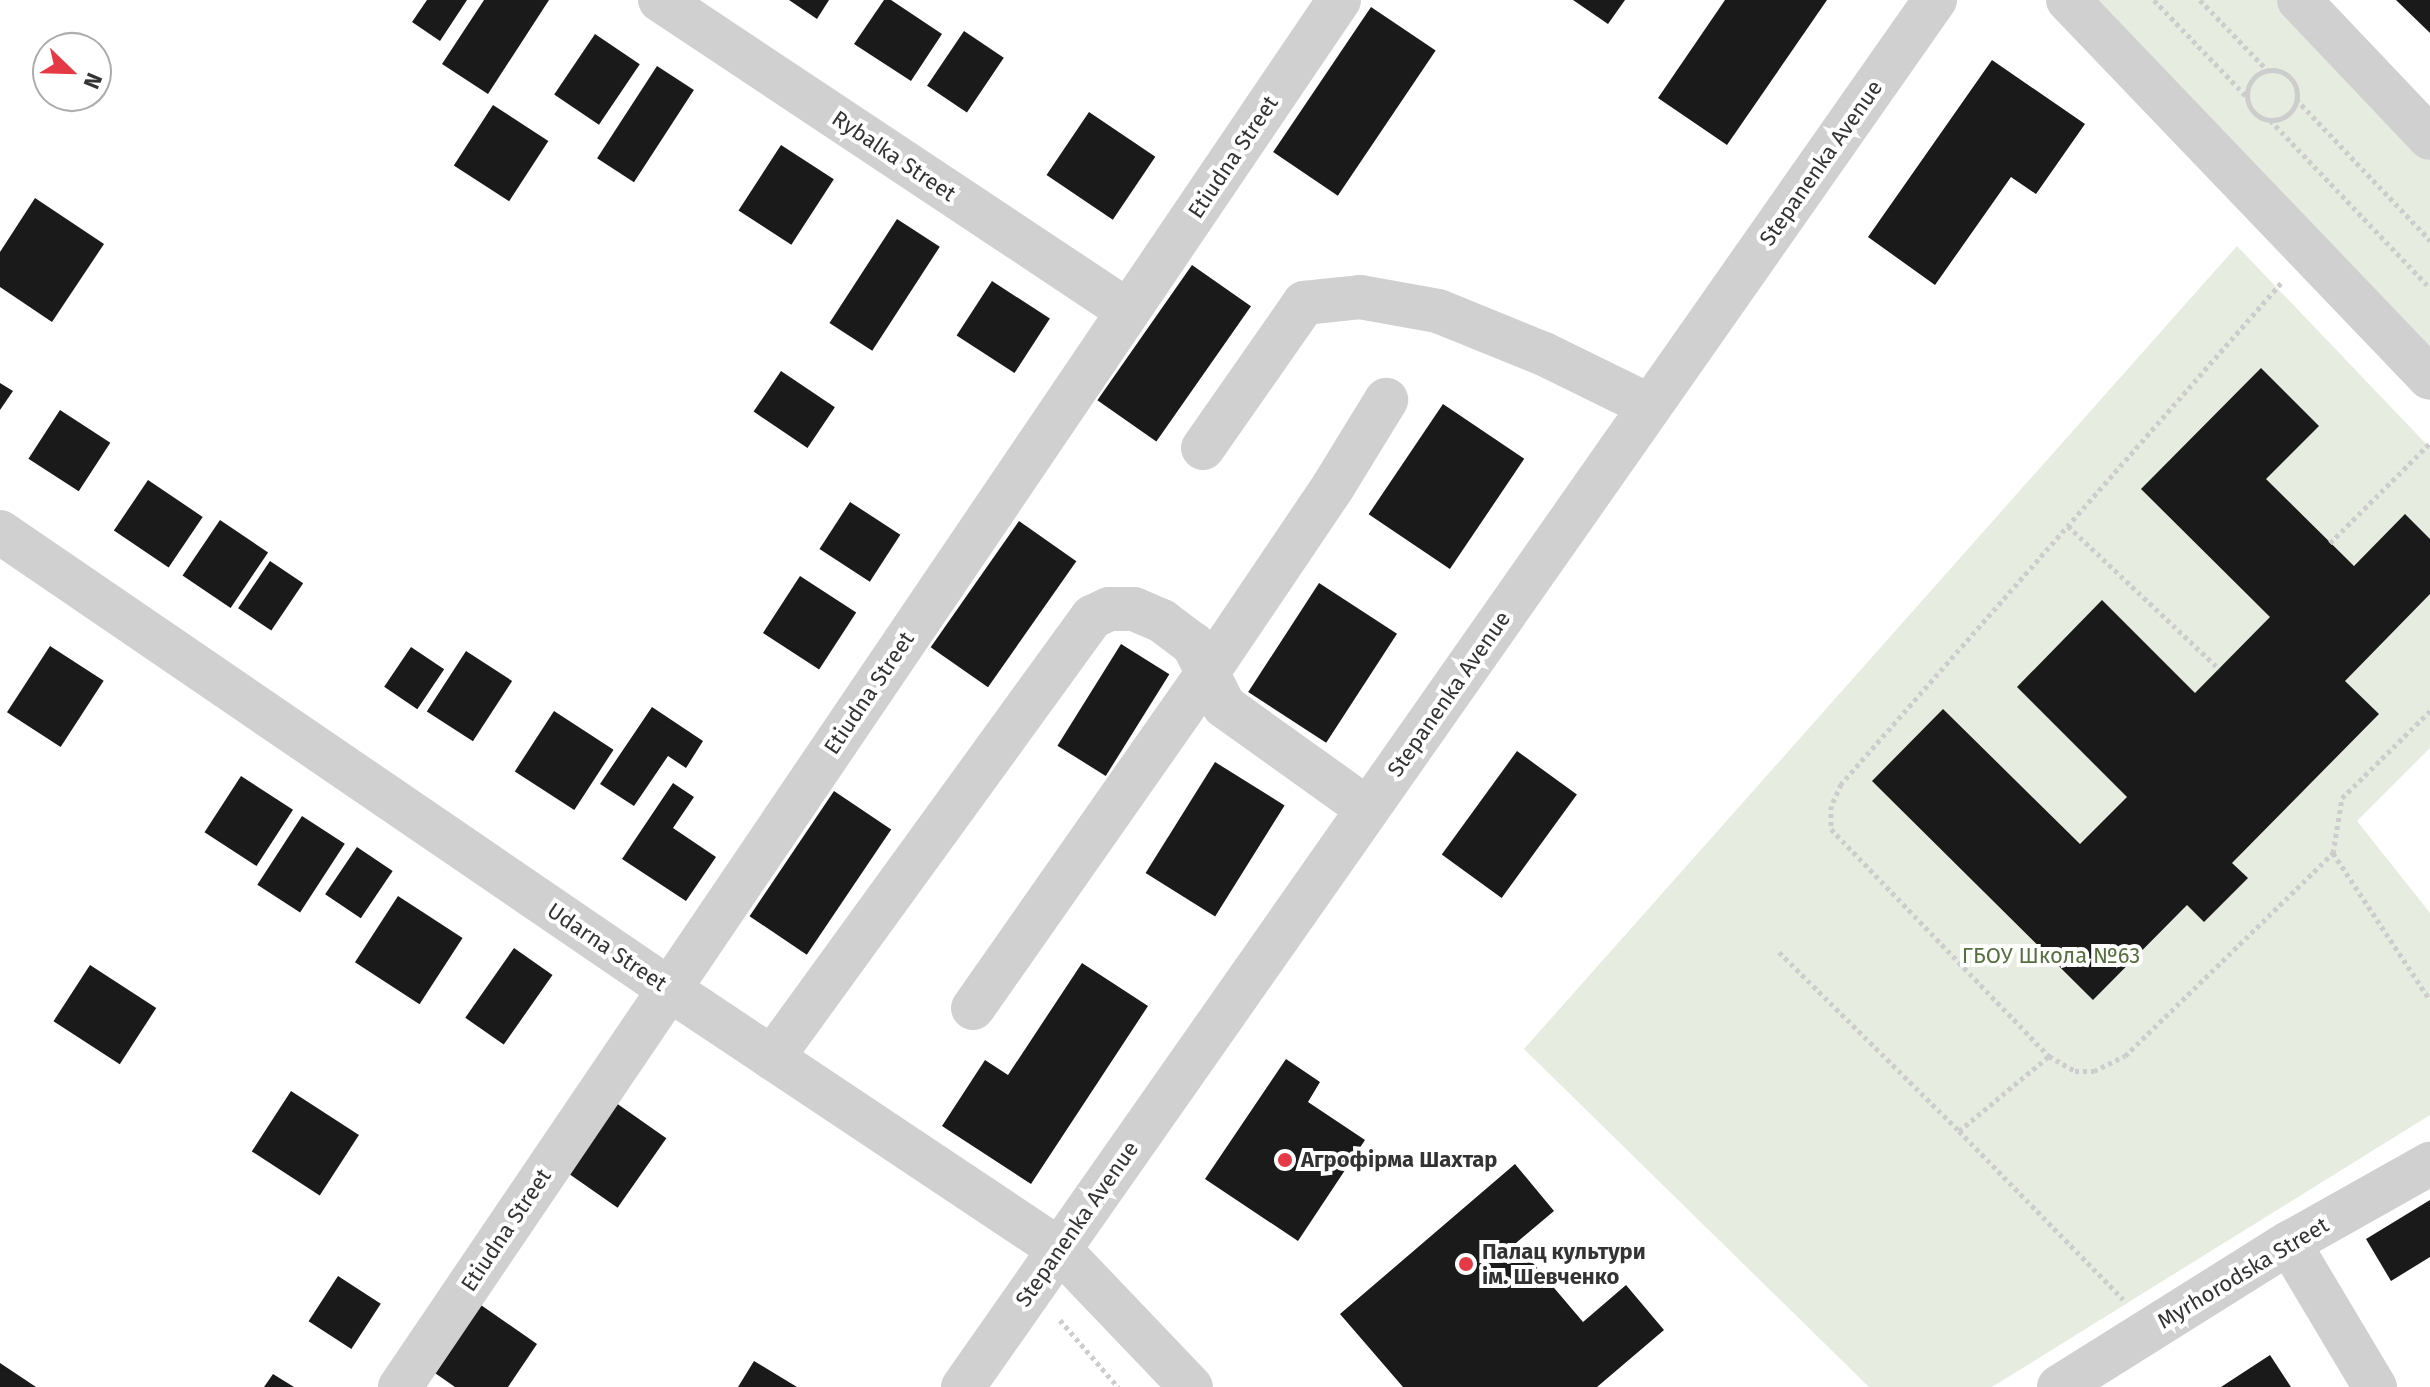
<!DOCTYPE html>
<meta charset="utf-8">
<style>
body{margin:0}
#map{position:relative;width:2430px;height:1387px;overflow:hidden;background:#fff;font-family:"Fira Sans",sans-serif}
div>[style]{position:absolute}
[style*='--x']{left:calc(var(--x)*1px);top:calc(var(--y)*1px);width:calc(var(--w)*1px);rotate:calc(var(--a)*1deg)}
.green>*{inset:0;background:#e6ecdf}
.building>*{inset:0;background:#1a1a1a;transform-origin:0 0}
.path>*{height:5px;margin-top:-2.5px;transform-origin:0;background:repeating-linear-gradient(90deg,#cdcdcd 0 4px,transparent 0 8px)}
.path>.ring{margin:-2.5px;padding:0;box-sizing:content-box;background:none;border:5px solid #cdcdcd;border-radius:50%}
.minor>*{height:44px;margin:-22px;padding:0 22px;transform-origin:22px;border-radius:22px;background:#d0d0d0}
.dots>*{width:22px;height:22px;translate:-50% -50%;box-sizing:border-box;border:4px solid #fff;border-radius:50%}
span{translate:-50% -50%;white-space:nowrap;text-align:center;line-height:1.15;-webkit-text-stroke:8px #fff;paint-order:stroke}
.street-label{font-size:22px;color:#333}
.park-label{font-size:22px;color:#56703f}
.poi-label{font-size:22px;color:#333;font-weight:700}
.left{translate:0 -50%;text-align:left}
.north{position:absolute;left:32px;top:32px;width:80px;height:80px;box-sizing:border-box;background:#fff;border:2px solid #adadad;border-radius:50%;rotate:113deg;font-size:22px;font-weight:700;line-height:32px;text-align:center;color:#333}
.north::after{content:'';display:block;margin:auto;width:28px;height:36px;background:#e63946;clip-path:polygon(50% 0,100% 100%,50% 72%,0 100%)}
</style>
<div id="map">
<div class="green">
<div style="clip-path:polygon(2091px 0,2278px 0,2430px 158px,2430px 353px)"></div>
<div style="clip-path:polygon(2237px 246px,2430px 448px,2430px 748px,2357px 821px,2430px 913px,2430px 1115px,1992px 1387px,1869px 1387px,1524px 1049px)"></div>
</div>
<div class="building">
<div style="clip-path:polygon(427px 0,467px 0,440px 41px,412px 22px)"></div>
<div style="clip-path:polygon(484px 0,549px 0,488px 94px,442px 64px)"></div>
<div style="clip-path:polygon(789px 0,829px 0,817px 19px)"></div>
<div style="clip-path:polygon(884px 0,891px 0,942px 34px,911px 81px,854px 44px)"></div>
<div style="clip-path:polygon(1573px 0,1625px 0,1608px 24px)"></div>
<div style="clip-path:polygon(1725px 0,1827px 0,1727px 145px,1658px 98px)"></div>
<div style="clip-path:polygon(2396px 0,2430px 0,2430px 33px)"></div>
<div style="left:1371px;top:7px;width:78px;height:175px;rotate:34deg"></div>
<div style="left:964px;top:31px;width:48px;height:66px;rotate:34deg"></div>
<div style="left:595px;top:34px;width:54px;height:73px;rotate:34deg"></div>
<div style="clip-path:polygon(1992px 60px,2085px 124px,2036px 194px,2011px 177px,1935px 285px,1868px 237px)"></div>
<div style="left:657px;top:66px;width:44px;height:110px;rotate:33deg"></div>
<div style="left:493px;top:105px;width:66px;height:72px;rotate:33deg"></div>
<div style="left:1089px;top:112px;width:80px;height:76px;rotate:34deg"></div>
<div style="left:781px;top:145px;width:63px;height:78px;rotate:33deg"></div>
<div style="clip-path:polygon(35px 198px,104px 244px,52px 322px,0 287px,0 252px)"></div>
<div style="left:897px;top:219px;width:51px;height:124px;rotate:33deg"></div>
<div style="left:1192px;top:265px;width:72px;height:165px;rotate:35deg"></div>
<div style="left:992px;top:281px;width:69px;height:65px;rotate:33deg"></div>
<div style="clip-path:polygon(2261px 368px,2319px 426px,2266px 479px,2354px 566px,2405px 514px,2430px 539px,2430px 594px,2345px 681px,2379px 714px,2232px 863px,2248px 878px,2204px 922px,2187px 905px,2093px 1000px,1872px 781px,1943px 709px,2080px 844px,2127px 797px,2017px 687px,2102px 600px,2195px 693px,2270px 617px,2141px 489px)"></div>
<div style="left:781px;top:371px;width:65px;height:49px;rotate:34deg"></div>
<div style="clip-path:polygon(0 383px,13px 391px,0 410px)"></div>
<div style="left:1443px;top:404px;width:98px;height:133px;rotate:34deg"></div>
<div style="left:60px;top:410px;width:60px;height:58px;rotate:33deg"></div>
<div style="left:148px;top:480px;width:66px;height:61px;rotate:34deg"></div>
<div style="left:850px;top:502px;width:60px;height:56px;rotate:33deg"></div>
<div style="left:220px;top:520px;width:58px;height:67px;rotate:34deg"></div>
<div style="left:1019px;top:521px;width:70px;height:154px;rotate:35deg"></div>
<div style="left:270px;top:561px;width:40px;height:57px;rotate:34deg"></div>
<div style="left:800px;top:576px;width:67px;height:68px;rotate:33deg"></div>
<div style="left:1319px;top:583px;width:93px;height:130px;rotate:33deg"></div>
<div style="left:1121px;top:644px;width:57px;height:120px;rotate:32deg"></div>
<div style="left:50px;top:646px;width:64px;height:79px;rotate:33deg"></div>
<div style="left:411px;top:647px;width:40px;height:48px;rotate:34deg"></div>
<div style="left:466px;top:651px;width:55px;height:72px;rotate:33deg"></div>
<div style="clip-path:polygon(652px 707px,703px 741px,686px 768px,668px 756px,634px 806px,600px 784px)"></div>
<div style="left:554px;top:711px;width:71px;height:72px;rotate:33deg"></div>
<div style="left:1517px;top:751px;width:74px;height:128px;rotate:36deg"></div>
<div style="left:1215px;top:762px;width:82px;height:131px;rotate:32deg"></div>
<div style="left:241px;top:776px;width:62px;height:67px;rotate:33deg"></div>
<div style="clip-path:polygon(673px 783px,694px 797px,673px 828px,716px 857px,686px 901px,622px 859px)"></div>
<div style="left:834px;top:791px;width:69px;height:151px;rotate:34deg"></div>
<div style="left:302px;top:816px;width:51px;height:82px;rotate:33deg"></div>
<div style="left:357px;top:847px;width:43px;height:57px;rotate:34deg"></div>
<div style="left:398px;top:896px;width:77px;height:79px;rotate:33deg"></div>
<div style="left:514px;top:948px;width:47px;height:85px;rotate:35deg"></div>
<div style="clip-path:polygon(1082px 963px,1148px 1006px,1031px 1184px,942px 1126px,985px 1060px,1008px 1075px)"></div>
<div style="left:90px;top:965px;width:79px;height:67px;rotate:33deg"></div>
<div style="clip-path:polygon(1286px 1059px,1320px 1082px,1308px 1102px,1365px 1140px,1298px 1241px,1205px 1179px)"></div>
<div style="left:291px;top:1091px;width:81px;height:72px;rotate:33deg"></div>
<div style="left:609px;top:1098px;width:70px;height:85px;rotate:35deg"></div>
<div style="clip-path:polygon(1515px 1164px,1554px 1211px,1516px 1243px,1583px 1322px,1626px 1285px,1664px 1330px,1597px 1387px,1403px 1387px,1340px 1314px)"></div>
<div style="clip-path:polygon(2430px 1200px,2430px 1257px,2391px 1281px,2366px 1239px)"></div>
<div style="left:338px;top:1276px;width:51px;height:54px;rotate:33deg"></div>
<div style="clip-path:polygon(478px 1303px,537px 1344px,508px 1387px,455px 1387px,432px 1371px)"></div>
<div style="clip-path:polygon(2270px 1355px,2291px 1387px,2221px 1387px)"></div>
<div style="clip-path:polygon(754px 1361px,797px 1387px,738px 1387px)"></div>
<div style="clip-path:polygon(0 1363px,36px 1387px,0 1387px)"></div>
<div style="clip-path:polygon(273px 1374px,294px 1387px,264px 1387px)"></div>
</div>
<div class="path">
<div style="--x:2154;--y:0;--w:133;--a:46.2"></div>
<div style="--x:2200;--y:0;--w:98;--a:46.2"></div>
<div class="ring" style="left:2247px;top:70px;width:45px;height:45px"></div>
<div style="--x:2296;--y:99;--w:195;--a:46.5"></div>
<div style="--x:2270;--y:120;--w:232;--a:46.4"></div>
<div style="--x:2281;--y:283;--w:667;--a:131.29"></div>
<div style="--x:1841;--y:784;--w:24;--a:114"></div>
<div style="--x:1831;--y:806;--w:23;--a:90"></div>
<div style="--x:1831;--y:829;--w:315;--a:46.2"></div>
<div style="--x:2049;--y:1056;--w:30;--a:30"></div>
<div style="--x:2075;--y:1071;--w:19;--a:0"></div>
<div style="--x:2094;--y:1071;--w:34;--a:-26"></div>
<div style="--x:2125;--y:1056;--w:291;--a:-44.3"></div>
<div style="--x:2333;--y:853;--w:56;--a:-80.7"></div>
<div style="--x:2342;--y:798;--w:124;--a:-44.7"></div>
<div style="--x:2068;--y:526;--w:208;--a:43.4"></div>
<div style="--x:2330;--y:543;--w:141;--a:-45"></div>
<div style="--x:2333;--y:853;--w:176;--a:56.6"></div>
<div style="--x:1779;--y:952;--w:254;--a:44.8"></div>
<div style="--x:1959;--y:1131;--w:117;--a:-39.8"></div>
<div style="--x:1959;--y:1131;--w:235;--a:45.7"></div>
<div style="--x:1060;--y:1320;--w:89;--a:49.1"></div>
</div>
<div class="minor">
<div style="--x:660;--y:0;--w:562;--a:33.61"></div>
<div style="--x:2068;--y:0;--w:523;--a:46.24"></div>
<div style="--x:2299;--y:0;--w:190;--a:46.5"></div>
<div style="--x:1203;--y:448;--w:177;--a:-55.1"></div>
<div style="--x:1304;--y:303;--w:56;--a:-6.1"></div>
<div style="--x:1360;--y:297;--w:79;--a:10.2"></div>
<div style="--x:1438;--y:311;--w:114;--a:22.1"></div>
<div style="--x:1544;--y:354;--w:118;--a:26.1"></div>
<div style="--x:0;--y:532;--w:810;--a:34.34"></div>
<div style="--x:669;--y:989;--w:469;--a:33.7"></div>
<div style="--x:1059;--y:1249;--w:191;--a:46.3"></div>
<div style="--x:973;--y:1008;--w:410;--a:-55"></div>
<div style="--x:1208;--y:672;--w:225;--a:-56"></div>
<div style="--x:1334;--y:485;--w:100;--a:-58.5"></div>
<div style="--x:772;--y:1058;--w:545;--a:-54.03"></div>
<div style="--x:1092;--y:617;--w:19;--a:-25"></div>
<div style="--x:1109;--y:609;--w:25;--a:0"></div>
<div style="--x:1134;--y:609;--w:30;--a:23"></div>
<div style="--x:1162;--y:621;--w:39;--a:37"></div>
<div style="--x:1193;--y:644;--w:69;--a:63.4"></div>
<div style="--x:1224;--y:706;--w:177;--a:35.6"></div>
<div style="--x:2289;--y:1243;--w:168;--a:59.2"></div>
<div style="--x:400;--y:1387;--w:1675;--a:-55.9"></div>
<div style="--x:963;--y:1387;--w:1694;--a:-54.98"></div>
<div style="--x:2059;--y:1387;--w:271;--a:-32.1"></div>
<div style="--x:2289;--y:1243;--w:162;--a:-29.3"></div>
</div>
<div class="dots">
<div style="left:1285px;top:1160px;background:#e63946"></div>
<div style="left:1466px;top:1264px;background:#e63946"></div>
</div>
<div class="street-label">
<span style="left:894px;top:156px;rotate:34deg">Rybalka Street</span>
<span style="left:1233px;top:157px;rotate:-56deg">Etiudna Street</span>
<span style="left:1821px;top:163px;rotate:-55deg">Stepanenka Avenue</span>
<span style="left:869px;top:693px;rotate:-56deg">Etiudna Street</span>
<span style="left:1449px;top:694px;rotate:-55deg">Stepanenka Avenue</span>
<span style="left:607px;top:947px;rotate:34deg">Udarna Street</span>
<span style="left:1077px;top:1224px;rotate:-55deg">Stepanenka Avenue</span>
<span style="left:506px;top:1230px;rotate:-56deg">Etiudna Street</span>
<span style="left:2243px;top:1273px;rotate:-31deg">Myrhorodska Street</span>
</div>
<div class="park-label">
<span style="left:2051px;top:956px">ГБОУ Школа №63</span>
</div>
<div class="poi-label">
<span class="left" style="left:1301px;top:1160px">Агрофірма Шахтар</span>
<span class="left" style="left:1482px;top:1264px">Палац культури<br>ім. Шевченко</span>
</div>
<div class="north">N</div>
</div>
